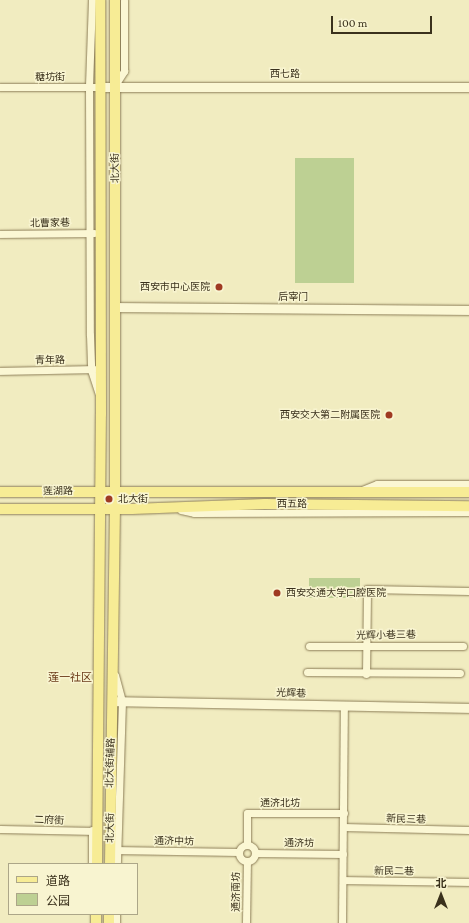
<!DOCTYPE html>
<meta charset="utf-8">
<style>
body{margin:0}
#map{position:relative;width:469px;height:923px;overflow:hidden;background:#f1ecc0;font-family:"Crimson Pro","Noto Sans SC",serif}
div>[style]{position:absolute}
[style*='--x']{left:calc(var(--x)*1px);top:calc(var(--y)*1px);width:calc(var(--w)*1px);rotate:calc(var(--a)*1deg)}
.green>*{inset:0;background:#bdd093;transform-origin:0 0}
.roads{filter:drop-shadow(0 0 1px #8c7d57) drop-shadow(0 0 1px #8c7d57)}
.street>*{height:7px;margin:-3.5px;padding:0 3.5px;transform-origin:3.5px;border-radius:3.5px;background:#fbf7d4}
.street>.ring{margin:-3.5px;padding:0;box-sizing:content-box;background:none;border:7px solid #fbf7d4;border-radius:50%}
.secondary>*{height:9px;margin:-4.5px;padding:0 4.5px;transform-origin:4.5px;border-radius:4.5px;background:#fbf7d4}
.primary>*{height:10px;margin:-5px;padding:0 5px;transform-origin:5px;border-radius:5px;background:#f7ec95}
.dots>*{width:11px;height:11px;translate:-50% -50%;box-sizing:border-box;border:2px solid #f8f4d0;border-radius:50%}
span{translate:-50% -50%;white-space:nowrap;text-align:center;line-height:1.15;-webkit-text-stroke:3px #f8f4d0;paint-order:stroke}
.street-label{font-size:10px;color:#3a311c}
.poi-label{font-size:10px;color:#3a311c}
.right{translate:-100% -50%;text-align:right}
.left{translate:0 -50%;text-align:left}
.neighbourhood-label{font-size:11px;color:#6a3918}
.legend{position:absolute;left:8px;top:863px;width:130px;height:52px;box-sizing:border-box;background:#f8f4d0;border:1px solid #aca688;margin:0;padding:5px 7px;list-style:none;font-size:12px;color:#3a311c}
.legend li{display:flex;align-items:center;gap:8px;height:20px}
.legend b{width:20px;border:1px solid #aca688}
.north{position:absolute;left:421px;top:875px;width:40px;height:40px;-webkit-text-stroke:3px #f8f4d0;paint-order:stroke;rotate:0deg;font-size:11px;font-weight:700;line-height:16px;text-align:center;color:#3a311c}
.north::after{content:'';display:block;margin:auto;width:14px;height:18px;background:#3a311c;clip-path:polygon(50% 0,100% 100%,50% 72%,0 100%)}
.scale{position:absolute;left:331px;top:16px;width:101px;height:18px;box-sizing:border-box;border:2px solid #3a311c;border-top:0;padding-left:5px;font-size:12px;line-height:14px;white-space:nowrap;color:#3a311c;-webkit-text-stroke:3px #f8f4d0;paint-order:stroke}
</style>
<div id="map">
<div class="green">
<div style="left:295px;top:158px;width:59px;height:125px"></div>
<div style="left:309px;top:578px;width:51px;height:20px"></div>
</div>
<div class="roads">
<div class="street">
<div style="--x:92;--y:0;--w:87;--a:92"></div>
<div style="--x:89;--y:87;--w:248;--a:89.8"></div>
<div style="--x:90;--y:335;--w:35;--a:88"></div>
<div style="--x:91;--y:370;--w:25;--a:72"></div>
<div style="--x:115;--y:85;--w:17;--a:-57"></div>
<div style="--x:124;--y:71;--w:71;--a:-90"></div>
<div style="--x:0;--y:87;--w:101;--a:0"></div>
<div style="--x:0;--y:234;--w:94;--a:-0.6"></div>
<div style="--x:0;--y:371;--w:94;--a:-1.2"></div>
<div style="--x:362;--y:490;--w:16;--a:-22"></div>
<div style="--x:377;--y:484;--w:92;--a:0"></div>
<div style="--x:181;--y:510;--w:13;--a:13"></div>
<div style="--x:194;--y:513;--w:275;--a:-0.2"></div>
<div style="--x:309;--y:646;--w:154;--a:0"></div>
<div style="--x:307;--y:672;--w:153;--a:0.4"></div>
<div style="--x:366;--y:674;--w:85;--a:-89.3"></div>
<div style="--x:367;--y:589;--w:102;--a:1.1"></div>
<div style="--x:115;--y:675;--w:27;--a:75"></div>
<div style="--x:122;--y:701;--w:163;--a:91.8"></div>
<div style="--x:343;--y:827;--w:126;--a:1.4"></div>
<div style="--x:0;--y:829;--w:96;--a:1.2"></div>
<div style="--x:247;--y:844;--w:31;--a:-90"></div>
<div style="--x:247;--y:813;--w:97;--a:0"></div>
<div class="ring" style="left:239px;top:845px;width:9px;height:9px"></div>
<div style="--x:113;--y:850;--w:126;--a:0.9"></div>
<div style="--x:255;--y:853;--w:88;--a:0.7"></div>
<div style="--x:92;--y:864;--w:34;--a:-90"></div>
<div style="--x:343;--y:880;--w:126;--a:0.9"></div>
<div style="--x:116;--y:923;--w:9;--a:-90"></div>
<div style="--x:246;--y:923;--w:62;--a:-89.1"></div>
<div style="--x:342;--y:923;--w:217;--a:-89.5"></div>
</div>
<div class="secondary">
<div style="--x:101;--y:87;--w:368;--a:0"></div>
<div style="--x:116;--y:307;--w:353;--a:0.5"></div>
<div style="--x:112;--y:701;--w:357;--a:1.1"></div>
</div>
<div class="primary">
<div style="--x:0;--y:492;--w:469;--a:0"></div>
<div style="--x:0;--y:509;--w:132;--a:0"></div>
<div style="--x:132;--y:509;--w:133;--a:-2.2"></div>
<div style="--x:265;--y:504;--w:204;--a:0.6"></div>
<div style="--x:97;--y:864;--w:450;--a:-89.5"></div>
<div style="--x:101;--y:414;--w:414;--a:-90.1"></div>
<div style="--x:110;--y:864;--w:373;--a:-89.2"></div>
<div style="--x:115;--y:491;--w:491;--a:-90"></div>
<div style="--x:96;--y:923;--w:9;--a:-90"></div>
<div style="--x:109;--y:923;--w:9;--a:-90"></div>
</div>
</div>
<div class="dots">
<div style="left:219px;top:287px;background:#9f3a22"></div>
<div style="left:389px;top:415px;background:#9f3a22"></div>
<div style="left:109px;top:499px;background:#9f3a22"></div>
<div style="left:277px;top:593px;background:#9f3a22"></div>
</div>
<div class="street-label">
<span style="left:285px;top:74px">西七路</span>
<span style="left:50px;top:77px">糖坊街</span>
<span style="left:115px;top:168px;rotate:-91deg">北大街</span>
<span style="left:50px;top:223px;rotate:-1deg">北曹家巷</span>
<span style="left:293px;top:297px">后宰门</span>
<span style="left:50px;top:360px;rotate:-1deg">青年路</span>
<span style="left:58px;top:491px;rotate:-1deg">莲湖路</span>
<span style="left:292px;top:504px">西五路</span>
<span style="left:386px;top:635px;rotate:-1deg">光辉小巷三巷</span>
<span style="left:291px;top:693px;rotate:2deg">光辉巷</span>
<span style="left:110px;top:763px;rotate:-88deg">北大街辅路</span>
<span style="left:280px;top:803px">通济北坊</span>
<span style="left:406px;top:819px;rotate:2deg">新民三巷</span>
<span style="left:49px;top:820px;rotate:2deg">二府街</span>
<span style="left:110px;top:828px;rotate:-89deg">北大街</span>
<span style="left:174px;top:841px;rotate:1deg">通济中坊</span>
<span style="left:299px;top:843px;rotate:1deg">通济坊</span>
<span style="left:394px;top:871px;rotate:1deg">新民二巷</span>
<span style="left:236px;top:892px;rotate:-90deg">通济南坊</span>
</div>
<div class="poi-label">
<span class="right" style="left:210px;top:287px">西安市中心医院</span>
<span class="right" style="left:380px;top:415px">西安交大第二附属医院</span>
<span class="left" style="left:118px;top:499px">北大街</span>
<span class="left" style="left:286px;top:593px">西安交通大学口腔医院</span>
</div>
<div class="neighbourhood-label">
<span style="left:70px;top:677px">莲一社区</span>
</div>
<ul class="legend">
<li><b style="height:5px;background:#f7ec95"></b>道路</li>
<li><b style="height:11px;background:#bdd093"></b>公园</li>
</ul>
<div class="north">北</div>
<div class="scale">100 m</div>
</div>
